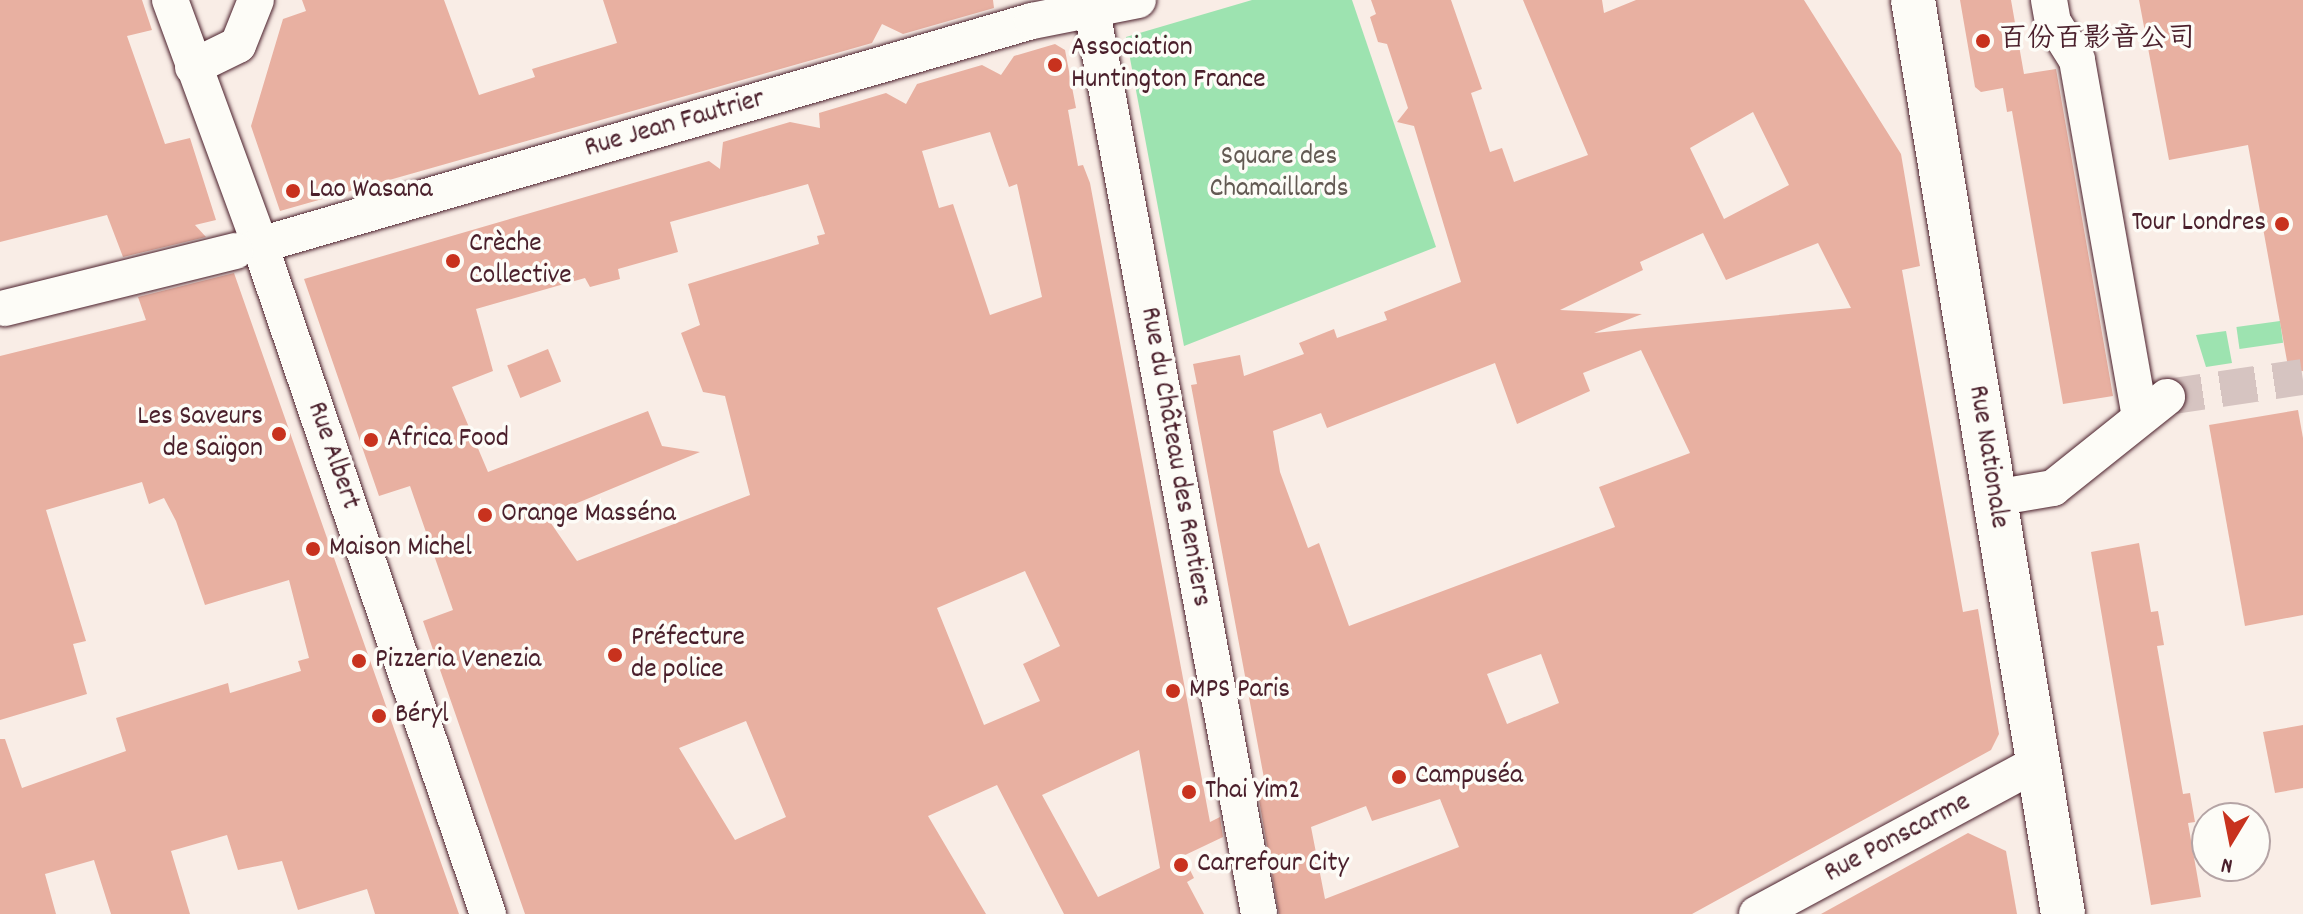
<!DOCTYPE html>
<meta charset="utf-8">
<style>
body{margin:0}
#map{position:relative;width:2303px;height:914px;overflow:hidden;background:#f9ede6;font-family:Dekko,"LXGW WenKai TC",sans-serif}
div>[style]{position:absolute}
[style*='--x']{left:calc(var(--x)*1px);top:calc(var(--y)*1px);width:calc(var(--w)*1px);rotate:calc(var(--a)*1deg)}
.green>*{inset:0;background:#9de3b0;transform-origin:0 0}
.building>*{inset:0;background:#e8b0a1;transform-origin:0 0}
.street-tunnel>*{height:36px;margin-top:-18px;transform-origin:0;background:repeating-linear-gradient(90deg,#d6c4c1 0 36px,transparent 0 54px)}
.roads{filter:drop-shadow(0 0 2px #4a1f2b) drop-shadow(0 0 2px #4a1f2b)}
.street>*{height:36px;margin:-18px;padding:0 18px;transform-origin:18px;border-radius:18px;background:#fdfcf7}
.secondary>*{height:44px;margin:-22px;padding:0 22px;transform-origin:22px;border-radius:22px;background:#fdfcf7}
.dots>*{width:22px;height:22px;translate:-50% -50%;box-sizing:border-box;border:4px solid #fdfcf7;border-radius:50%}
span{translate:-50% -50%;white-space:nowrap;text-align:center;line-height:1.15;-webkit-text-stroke:7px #fdfcf7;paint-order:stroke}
.poi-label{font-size:28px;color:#4a1f2b}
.left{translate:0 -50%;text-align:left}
.right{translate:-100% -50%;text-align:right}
.street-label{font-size:28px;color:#4a1f2b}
.park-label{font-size:28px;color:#635a53}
.north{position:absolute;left:2191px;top:802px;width:80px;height:80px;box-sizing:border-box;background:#fdfcf7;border:2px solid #b5a4a5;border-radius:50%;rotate:190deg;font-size:22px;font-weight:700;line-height:32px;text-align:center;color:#4a1f2b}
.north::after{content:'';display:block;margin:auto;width:28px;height:36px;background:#c8321e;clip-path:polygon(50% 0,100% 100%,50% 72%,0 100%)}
</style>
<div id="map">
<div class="green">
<div style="clip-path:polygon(1252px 0,1352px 0,1436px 247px,1184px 346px,1126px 37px)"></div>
<div style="left:2280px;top:321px;width:22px;height:44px;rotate:82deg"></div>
<div style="clip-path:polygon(2226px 331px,2232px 363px,2206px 367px,2196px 335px)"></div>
</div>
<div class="building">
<div style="clip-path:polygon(0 0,142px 0,152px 30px,127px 36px,165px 144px,190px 138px,216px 220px,195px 225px,206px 237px,123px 257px,107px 215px,0 242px)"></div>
<div style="clip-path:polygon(302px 0,444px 0,479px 95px,535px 77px,532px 69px,617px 43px,603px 0,993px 0,994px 8px,903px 34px,882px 24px,872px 43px,280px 211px,251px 126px,283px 19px,306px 11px)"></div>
<div style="clip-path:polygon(evenodd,1371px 0,1451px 0,1482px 89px,1471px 93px,1490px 152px,1502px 148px,1514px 182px,1588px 155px,1523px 0,1602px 0,1604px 13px,1636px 0,1804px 0,1901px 154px,1920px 266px,1902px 270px,1963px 612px,1978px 609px,1999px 734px,1991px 750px,1692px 914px,1279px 914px,1258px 794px,1266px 789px,1191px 385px,1197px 384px,1193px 364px,1240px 355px,1244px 376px,1304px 354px,1299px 343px,1334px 329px,1337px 338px,1387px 320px,1384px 312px,1461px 282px,1414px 126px,1397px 122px,1408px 108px,1387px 44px,1378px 42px,1370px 17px,1376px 14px,1371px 0,1753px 112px,1789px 185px,1724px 219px,1690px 148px,1753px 112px,1371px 0,1703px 233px,1726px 280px,1818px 243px,1851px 308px,1594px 333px,1642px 314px,1560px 310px,1643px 270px,1640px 262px,1703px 233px,1371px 0,1641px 350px,1690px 453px,1599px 487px,1615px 527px,1349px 626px,1319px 543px,1308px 548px,1280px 472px,1273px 431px,1321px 413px,1327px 428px,1495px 363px,1517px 424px,1590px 391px,1583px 373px,1641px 350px,1371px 0,1541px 654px,1559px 703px,1507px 724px,1487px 674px,1541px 654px,1371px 0,1440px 799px,1459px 847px,1325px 899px,1311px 827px,1366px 806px,1372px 821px,1440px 799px)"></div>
<div style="clip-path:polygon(1960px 0,2011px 0,2024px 74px,2056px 69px,2113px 396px,2063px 404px,2012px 111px,2007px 112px,2003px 88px,1981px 92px,1975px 87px)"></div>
<div style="clip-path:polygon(2139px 0,2303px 0,2303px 371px,2289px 372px,2248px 145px,2169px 160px)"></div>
<div style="clip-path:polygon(evenodd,1055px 44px,1065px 50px,1076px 108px,1068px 110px,1078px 166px,1083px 165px,1090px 183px,1210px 822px,1220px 817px,1223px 837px,1183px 856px,1194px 878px,1187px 882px,1204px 914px,1064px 914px,997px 785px,928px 816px,986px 914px,525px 914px,423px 621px,453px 610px,410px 486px,379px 496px,304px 279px,709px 161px,720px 169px,723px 142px,790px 122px,820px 128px,819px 113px,886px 93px,906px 104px,917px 84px,982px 65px,1001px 75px,1014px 56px,1055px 44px,990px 132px,1009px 187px,1017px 184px,1042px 297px,990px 315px,953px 204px,939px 208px,922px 151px,990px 132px,1055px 44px,808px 184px,825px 234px,817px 236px,819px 244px,688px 284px,700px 325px,681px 333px,703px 392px,725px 396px,750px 495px,577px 561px,546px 516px,700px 452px,662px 446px,648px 411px,488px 472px,452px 387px,493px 371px,476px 309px,585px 278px,590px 287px,620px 279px,618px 269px,678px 252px,670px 222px,808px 184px,1055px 44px,1025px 571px,1060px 646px,1023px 664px,1040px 701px,984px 725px,937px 608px,1025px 571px,1055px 44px,746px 721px,786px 817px,735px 840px,679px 748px,746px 721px,1055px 44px,1139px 750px,1160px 868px,1098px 897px,1042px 795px,1139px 750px)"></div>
<div style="clip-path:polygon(234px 273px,459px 914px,375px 914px,367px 889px,298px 910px,282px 861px,238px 870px,227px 835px,171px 851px,190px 914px,111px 914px,94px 860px,45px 874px,56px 914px,0 914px,0 739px,5px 739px,22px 788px,126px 751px,116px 718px,228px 683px,230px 693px,301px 671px,298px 661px,309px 658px,289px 580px,205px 605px,176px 521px,164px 498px,149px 504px,142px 482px,46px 510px,86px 641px,73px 644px,87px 694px,0 720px,0 356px,146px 320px,138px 297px)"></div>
<div style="left:548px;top:349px;width:35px;height:44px;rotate:68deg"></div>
<div style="clip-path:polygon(2298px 410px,2303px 438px,2303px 615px,2245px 626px,2209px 425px)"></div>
<div style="clip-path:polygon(2139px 543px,2151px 612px,2158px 611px,2164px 645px,2157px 646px,2183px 794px,2190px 793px,2195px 822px,2188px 823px,2201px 897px,2151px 905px,2091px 552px)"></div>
<div style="clip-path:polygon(2303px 725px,2303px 788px,2275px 793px,2263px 732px)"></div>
<div style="clip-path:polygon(1968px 833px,2006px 851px,2017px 914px,1821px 914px)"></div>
</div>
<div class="street-tunnel">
<div style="--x:2167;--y:397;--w:137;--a:-8.4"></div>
</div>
<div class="roads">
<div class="street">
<div style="--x:170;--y:0;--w:261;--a:69.8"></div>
<div style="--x:260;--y:245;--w:707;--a:71.18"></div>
<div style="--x:1090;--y:0;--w:929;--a:79.52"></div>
<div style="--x:2049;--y:0;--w:22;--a:80"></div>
<div style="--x:2053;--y:22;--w:45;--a:57.7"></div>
<div style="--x:2077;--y:60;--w:362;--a:80"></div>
<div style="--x:193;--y:67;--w:50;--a:-26.1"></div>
<div style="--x:238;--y:45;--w:48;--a:-68.2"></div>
<div style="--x:260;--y:245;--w:804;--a:-16.18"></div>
<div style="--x:1032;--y:21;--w:108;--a:-11.2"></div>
<div style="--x:5;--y:308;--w:237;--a:-13.9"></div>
<div style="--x:1994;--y:498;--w:60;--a:-9.6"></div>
<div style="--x:2053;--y:488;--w:146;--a:-38.6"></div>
<div style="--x:1757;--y:914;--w:319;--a:-28.3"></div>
</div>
<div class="secondary">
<div style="--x:1913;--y:0;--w:926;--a:80.68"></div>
</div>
</div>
<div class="dots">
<div style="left:1983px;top:41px;background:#c8321e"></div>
<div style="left:1055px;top:65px;background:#c8321e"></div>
<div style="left:293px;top:191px;background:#c8321e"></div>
<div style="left:2282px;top:224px;background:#c8321e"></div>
<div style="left:453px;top:261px;background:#c8321e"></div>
<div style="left:279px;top:434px;background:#c8321e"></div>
<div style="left:371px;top:440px;background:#c8321e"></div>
<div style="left:485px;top:515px;background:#c8321e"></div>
<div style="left:313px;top:549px;background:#c8321e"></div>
<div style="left:615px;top:655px;background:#c8321e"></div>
<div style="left:359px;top:661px;background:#c8321e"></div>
<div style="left:1173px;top:691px;background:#c8321e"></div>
<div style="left:379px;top:716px;background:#c8321e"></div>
<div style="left:1399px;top:777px;background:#c8321e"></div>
<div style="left:1189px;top:792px;background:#c8321e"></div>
<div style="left:1181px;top:865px;background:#c8321e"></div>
</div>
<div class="poi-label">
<span class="left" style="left:1999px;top:41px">百份百影音公司</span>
<span class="left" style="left:1071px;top:65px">Association<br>Huntington France</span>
<span class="left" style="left:309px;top:191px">Lao Wasana</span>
<span class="right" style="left:2266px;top:224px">Tour Londres</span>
<span class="left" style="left:469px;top:261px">Crèche<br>Collective</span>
<span class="right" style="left:263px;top:434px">Les Saveurs<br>de Saïgon</span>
<span class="left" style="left:387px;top:440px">Africa Food</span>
<span class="left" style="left:501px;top:515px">Orange Masséna</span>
<span class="left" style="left:329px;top:549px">Maison Michel</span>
<span class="left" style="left:631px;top:655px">Préfecture<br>de police</span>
<span class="left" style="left:375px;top:661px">Pizzeria Venezia</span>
<span class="left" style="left:1189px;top:691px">MPS Paris</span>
<span class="left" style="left:395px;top:716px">Béryl</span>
<span class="left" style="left:1415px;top:777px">Campuséa</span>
<span class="left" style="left:1205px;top:792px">Thai Yim2</span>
<span class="left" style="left:1197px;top:865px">Carrefour City</span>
</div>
<div class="street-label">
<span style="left:675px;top:125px;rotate:-16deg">Rue Jean Fautrier</span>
<span style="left:332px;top:456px;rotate:71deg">Rue Albert</span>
<span style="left:1174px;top:457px;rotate:80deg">Rue du Château des Rentiers</span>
<span style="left:1987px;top:457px;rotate:81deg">Rue Nationale</span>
<span style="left:1898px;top:839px;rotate:-28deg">Rue Ponscarme</span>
</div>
<div class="park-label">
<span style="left:1279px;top:174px">Square des<br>Chamaillards</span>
</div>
<div class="north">N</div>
</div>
